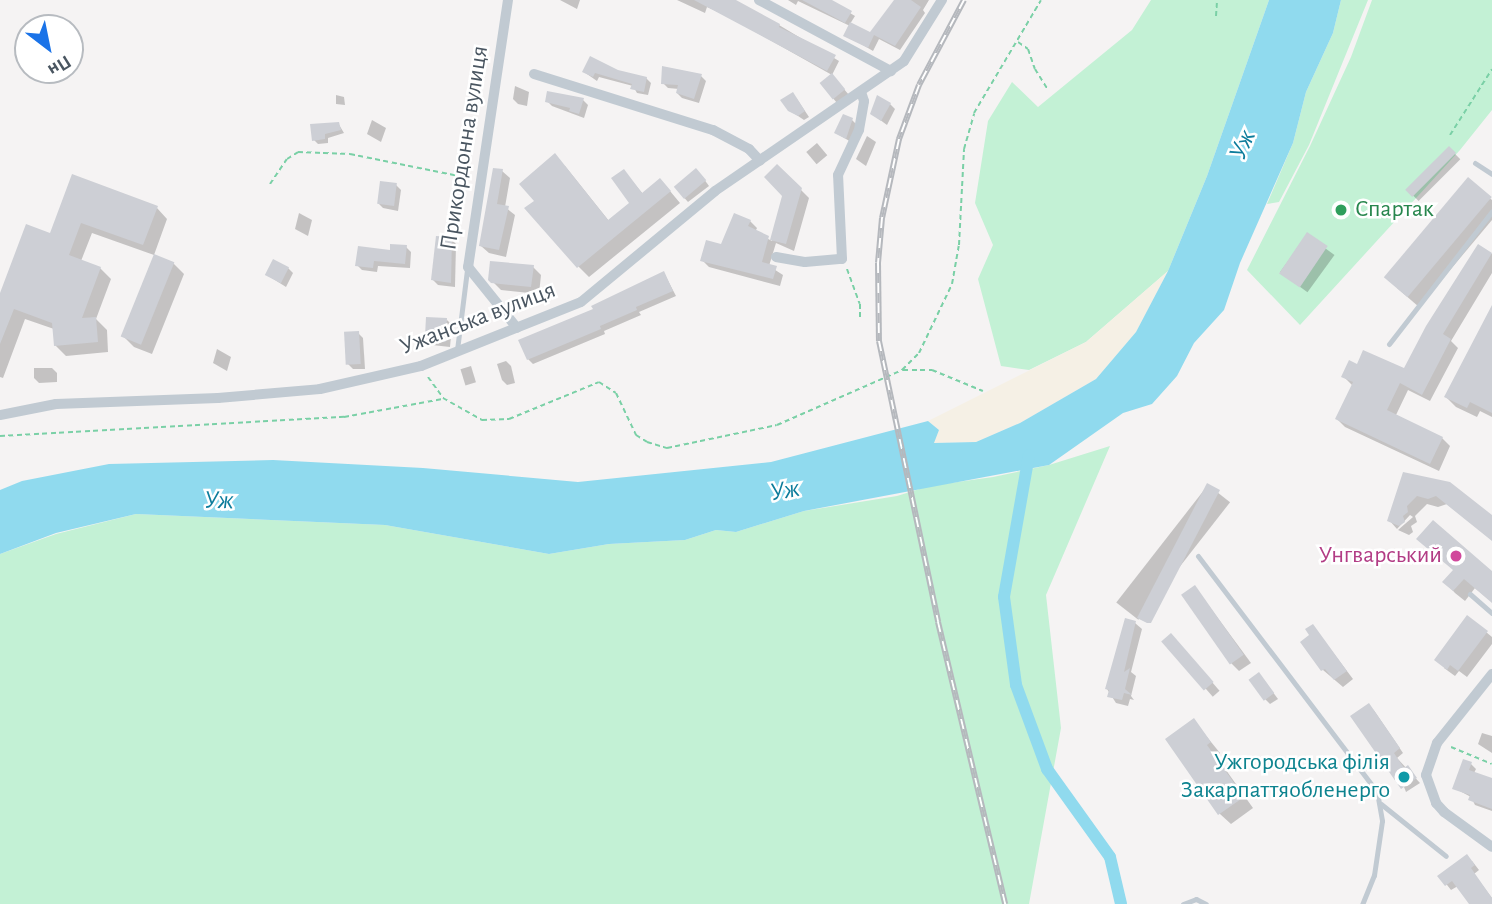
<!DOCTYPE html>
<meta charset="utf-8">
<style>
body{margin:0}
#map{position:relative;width:1492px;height:904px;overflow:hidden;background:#f5f3f3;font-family:"Alegreya Sans",sans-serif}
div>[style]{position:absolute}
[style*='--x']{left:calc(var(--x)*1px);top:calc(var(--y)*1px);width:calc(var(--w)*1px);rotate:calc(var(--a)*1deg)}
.green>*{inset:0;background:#c3f1d5}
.sand>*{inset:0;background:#f5f0e5}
.water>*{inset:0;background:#90daee}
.shadow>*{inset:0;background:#0003;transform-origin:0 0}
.canal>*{height:12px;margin:-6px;padding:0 6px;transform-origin:6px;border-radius:6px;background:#90daee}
.building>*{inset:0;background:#cdcfd5;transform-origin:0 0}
.path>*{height:2px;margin-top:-1px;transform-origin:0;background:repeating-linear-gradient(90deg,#7ad0a6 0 5px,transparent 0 8.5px)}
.lane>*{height:5px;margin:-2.5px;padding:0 2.5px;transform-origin:2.5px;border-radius:2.5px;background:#c1cad2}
.street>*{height:10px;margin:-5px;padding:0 5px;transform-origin:5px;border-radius:5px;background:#c1cad2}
.rail>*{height:6px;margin-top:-3px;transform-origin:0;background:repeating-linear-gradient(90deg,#fff 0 10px,#b5b8bd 0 20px);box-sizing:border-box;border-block:2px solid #b5b8bd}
.dots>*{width:19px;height:19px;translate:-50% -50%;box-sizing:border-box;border:4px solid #fff;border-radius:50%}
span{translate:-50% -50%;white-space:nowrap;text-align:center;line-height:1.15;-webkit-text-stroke:5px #fff;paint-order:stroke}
.street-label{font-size:24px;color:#4a5661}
.leisure-label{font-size:24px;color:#27864d}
.left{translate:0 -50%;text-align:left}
.hotel-label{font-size:24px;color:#b23c85}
.right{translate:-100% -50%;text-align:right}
.culture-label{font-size:24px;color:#0d838f}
.water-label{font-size:26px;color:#0c7c9b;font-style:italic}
.north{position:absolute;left:14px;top:14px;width:70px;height:70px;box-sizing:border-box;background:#fff;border:2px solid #b7bbc0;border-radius:50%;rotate:148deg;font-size:19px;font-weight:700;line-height:28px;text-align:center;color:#4a5661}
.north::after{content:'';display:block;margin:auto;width:24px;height:32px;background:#1a73e8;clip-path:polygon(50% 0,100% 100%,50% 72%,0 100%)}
</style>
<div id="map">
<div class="green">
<div style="clip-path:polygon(1151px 0,1269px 0,1207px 176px,1168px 271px,1086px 342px,1029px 370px,1001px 366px,978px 279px,993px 245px,975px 203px,988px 121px,1012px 82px,1038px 107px,1132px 30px)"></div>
<div style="clip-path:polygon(1341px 0,1368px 0,1309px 145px,1279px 202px,1267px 204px,1293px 143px,1306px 92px,1333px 33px)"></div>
<div style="clip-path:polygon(1372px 0,1492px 0,1492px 110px,1460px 150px,1300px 325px,1247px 270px,1310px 146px,1351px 57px)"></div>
<div style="clip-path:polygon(1110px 446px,1046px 595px,1061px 728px,1029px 904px,0 904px,0 554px,56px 534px,136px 514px,385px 525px,549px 554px,609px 544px,685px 540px,716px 530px,736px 532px,804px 511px,897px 496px,929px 486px,993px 477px,1049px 465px)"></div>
</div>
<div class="sand">
<div style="clip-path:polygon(1168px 271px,1136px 332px,1096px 379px,1020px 423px,976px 442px,933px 443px,939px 430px,928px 421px,1086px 342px)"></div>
</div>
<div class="water">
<div style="clip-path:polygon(1269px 0,1341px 0,1333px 33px,1306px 92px,1293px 143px,1240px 263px,1224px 310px,1194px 343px,1177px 376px,1152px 404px,1123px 413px,1049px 465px,804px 511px,736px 532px,716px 530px,685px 540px,609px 544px,549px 554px,385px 525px,136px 514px,56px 533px,0 554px,0 490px,22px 481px,109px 464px,273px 460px,423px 468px,578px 482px,771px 462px,928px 421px,939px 430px,934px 443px,976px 442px,1020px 423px,1096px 379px,1136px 332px,1168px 271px,1207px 176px)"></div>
</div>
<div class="shadow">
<div style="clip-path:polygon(560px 0,580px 0,577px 9px)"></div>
<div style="clip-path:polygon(677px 0,731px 0,779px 25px,839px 61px,832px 75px,849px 95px,837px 103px,821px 84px,832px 75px,729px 17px,707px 7px,705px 13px)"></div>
<div style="clip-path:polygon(788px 0,828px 0,855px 16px,850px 24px,871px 34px,895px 0,929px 0,923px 10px,925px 13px,900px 50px,879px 39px,873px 51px,846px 35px,850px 26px,798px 1px,796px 5px)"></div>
<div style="clip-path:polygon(584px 72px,617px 72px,646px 78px,651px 83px,648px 95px,637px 93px,633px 86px,599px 77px,597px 81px)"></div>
<div style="clip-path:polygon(701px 76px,706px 81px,699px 103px,682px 98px,677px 93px,679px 89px,668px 88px,663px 83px)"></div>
<div style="clip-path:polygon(515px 86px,529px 92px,527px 106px,518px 104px,513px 99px)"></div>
<div style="clip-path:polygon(336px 95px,344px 97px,345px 105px,336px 104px)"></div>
<div style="clip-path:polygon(797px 99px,809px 117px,804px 120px,789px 110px)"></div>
<div style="clip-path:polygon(583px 100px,588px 105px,584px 118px,552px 106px,547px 101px)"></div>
<div style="clip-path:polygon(890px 104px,895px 109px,887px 125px,872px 114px)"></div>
<div style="clip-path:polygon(372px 120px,386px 128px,381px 142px,367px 134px)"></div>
<div style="clip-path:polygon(852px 120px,857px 125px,851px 142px,836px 133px)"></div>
<div style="clip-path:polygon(338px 123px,344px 133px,328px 138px,328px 143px,318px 144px,314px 140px)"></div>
<div style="clip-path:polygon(867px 136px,876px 142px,866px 166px,856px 159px)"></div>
<div style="left:817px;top:143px;width:16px;height:14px;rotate:50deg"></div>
<div style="left:1449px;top:148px;width:16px;height:59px;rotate:45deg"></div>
<div style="clip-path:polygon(565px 166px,609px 221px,632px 203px,624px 171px,643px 194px,670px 191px,680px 203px,589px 277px,578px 266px,537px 201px)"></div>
<div style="clip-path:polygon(777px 166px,809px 198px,794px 251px,776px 243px,769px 266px,783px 275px,780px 286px,709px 267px,702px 260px,750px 221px,757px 228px,755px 232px,772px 241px,784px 196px)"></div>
<div style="clip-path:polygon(502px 171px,510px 178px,505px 207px,515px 215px,506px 257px,489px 253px,481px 246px)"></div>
<div style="clip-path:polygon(701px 175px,709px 186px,688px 202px,675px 187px)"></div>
<div style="clip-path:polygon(73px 177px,157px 208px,167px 219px,154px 255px,92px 233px,81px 261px,100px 268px,111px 279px,96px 319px,107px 330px,108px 352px,66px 356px,55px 345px,54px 329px,25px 319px,3px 378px,0 377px,0 298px,51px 235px)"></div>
<div style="clip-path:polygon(1468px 180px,1492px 200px,1492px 220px,1419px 307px,1397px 288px)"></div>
<div style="clip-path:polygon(396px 185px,401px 190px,398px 211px,383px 208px,378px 203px)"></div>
<div style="clip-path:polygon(299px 213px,312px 220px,308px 236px,295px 229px)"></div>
<div style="left:1307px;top:235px;width:34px;height:46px;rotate:36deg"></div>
<div style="clip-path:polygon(451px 239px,456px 244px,455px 287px,438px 285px,433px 280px)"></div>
<div style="clip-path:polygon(1479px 246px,1492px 254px,1492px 273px,1451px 341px,1458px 348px,1430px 401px,1408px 390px,1396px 415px,1442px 438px,1450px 446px,1439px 471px,1345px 427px,1337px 419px,1353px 386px,1344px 377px,1358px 366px,1405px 370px)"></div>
<div style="clip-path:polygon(406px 247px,411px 252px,410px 268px,378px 266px,377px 272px,362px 270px,357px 265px)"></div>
<div style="clip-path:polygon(173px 263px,184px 274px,152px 354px,134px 347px,123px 336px)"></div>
<div style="clip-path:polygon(533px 267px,541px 275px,539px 294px,501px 290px,490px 279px)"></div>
<div style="clip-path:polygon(288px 268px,293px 273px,286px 287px,267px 275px)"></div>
<div style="clip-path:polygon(664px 273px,676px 296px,639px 312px,641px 315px,604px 331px,605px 334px,533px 364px,528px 359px,595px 310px)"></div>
<div style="clip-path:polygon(1492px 309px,1492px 417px,1480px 411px,1477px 417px,1456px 407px,1446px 397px)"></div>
<div style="clip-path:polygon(447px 320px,452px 325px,450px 347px,432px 345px,426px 340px)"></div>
<div style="clip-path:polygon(358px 333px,363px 338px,365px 369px,353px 369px,348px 364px)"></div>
<div style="clip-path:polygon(217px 349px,231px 357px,227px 371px,213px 363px)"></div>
<div style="clip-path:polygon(506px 361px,511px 366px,515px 383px,507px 385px,502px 380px,497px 364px)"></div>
<div style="left:471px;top:366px;width:17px;height:11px;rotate:73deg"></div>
<div style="clip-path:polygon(34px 368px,52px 368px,57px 373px,57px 382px,39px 383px,34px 378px)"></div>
<div style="clip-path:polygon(1404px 474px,1492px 517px,1492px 540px,1447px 504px,1438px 507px,1427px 504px,1415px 516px,1417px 522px,1411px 526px,1413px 532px,1409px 535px,1398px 530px,1413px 517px,1410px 515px,1397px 529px,1389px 520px)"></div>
<div style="left:1208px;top:485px;width:28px;height:149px;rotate:38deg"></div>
<div style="clip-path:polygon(1454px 571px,1492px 574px,1492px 602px,1475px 588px,1465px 601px,1455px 593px,1445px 582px)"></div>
<div style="clip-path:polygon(1195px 587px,1251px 663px,1239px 671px,1231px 663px)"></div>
<div style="clip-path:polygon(1468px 617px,1492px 637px,1492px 644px,1467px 677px,1459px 671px,1455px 676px,1444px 668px)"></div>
<div style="clip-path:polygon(1135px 623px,1142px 629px,1131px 672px,1136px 676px,1131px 696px,1134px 700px,1130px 699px,1128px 706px,1116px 703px,1107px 689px)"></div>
<div style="clip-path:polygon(1313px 626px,1353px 679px,1343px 687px,1323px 670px,1302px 642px,1311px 636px)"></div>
<div style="left:1171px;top:635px;width:74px;height:9px;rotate:49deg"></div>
<div style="clip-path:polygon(1264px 680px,1278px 699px,1270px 704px,1265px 699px)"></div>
<div style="clip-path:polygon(1373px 709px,1403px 753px,1397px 758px,1420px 783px,1406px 792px)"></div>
<div style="clip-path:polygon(1194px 721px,1220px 753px,1216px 756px,1253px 808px,1231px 824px,1220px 814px)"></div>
<div style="clip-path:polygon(1482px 733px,1492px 736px,1492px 753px,1478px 744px)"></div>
<div style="clip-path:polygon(1471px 764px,1476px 769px,1474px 773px,1492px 780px,1492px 811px,1475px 805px,1471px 797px,1454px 788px)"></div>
<div style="clip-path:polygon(1472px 861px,1479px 870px,1474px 874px,1492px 898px,1492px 904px,1471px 904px,1458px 886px,1451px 890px,1440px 876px)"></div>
</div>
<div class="canal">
<div style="--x:1029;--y:455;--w:144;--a:100"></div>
<div style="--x:1004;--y:597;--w:89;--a:82.2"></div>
<div style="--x:1016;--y:685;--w:90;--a:69.7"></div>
<div style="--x:1047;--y:769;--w:108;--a:54.4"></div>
<div style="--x:1110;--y:857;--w:48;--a:76.8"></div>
</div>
<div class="building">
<div style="clip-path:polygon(694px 0,736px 0,780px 24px,779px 27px,836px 55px,827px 71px)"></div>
<div style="clip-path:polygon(802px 0,832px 0,852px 11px,845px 23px)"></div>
<div style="clip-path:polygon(894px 0,911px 0,921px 7px,895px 46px,874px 35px,868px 48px,843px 36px,850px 22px,870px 32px)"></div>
<div style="clip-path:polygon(590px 56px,618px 70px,647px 77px,644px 92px,630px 89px,632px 84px,595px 73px,593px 77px,582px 72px)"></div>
<div style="clip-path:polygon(662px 66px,702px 74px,694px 99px,676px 93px,678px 85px,661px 84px)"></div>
<div style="left:832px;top:73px;width:21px;height:16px;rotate:51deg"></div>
<div style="clip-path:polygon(547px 91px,584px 98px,579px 114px,569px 111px,570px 108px,545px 102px)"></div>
<div style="clip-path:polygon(793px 92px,805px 111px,798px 116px,788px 111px,780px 100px)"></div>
<div style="clip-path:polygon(877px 95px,891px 103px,881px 121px,870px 114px)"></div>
<div style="clip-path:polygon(843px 114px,853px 118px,846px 139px,834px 133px)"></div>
<div style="clip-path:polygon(339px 122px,341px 130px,325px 134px,325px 139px,312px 141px,310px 124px)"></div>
<div style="left:1449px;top:146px;width:10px;height:62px;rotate:45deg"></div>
<div style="clip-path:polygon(555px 153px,608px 220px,629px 203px,611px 178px,624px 169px,642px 193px,660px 178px,671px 191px,577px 268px,524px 208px,534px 201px,519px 184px)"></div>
<div style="clip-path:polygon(777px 164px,802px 188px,786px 244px,770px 240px,782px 196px,764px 177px)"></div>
<div style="clip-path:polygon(493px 168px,503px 169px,497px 204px,509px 206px,499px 250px,479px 246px)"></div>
<div style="left:696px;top:168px;width:16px;height:29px;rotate:50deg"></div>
<div style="clip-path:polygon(72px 174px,158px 206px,143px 245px,81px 223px,69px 255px,101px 267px,82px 318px,96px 317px,98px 342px,54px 346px,52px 323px,14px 309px,0 344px,0 293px,26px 224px,50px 233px)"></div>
<div style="left:1468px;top:177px;width:31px;height:131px;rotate:40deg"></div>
<div style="left:380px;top:181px;width:17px;height:23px;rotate:7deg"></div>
<div style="clip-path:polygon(734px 213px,751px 220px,748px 226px,769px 236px,762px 262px,777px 266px,773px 279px,700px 261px,706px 240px,721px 244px)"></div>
<div style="left:1307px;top:232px;width:25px;height:50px;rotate:34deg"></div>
<div style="clip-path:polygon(436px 236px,452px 237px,451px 283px,431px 280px)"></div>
<div style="clip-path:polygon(390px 244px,407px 245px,405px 264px,374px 261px,373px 268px,355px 266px,358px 246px,390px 250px)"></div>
<div style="clip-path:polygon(1478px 244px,1492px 253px,1443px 334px,1451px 339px,1422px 395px,1400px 383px,1387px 410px,1443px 437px,1430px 464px,1335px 419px,1353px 382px,1341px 377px,1349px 360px,1357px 364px,1363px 350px,1404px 368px,1426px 326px)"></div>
<div style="left:154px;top:254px;width:22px;height:89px;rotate:22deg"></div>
<div style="left:273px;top:259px;width:18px;height:18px;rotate:27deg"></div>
<div style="clip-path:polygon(490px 261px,534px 265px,531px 287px,491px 283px,488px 280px)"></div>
<div style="clip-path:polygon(664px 271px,673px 291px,636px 307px,637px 310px,600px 326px,601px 329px,527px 360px,518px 340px,593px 309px,591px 306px)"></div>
<div style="clip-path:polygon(1492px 305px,1492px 413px,1470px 402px,1467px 408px,1444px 397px)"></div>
<div style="left:426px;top:317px;width:21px;height:24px;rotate:3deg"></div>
<div style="left:359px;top:331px;width:33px;height:15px;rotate:87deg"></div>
<div style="clip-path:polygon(1403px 472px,1450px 482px,1492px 515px,1492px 541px,1436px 496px,1428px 499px,1417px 496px,1407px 506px,1408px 512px,1403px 516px,1405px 522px,1399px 526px,1387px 521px)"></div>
<div style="clip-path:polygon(1207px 483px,1220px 490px,1151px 623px,1147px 623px,1137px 618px)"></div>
<div style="clip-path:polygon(1433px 520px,1492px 571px,1492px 603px,1464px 579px,1453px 591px,1442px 582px,1453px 570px,1416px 539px)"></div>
<div style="left:1195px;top:585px;width:85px;height:17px;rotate:55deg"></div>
<div style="clip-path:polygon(1467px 615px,1488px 631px,1458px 671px,1450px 665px,1447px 670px,1434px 660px)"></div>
<div style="clip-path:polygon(1125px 618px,1136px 621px,1124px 672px,1130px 668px,1125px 689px,1132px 695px,1124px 693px,1122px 700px,1107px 697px,1109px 690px,1105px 689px)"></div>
<div style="clip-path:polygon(1313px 624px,1347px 671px,1334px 680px,1325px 669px,1321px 671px,1300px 642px,1309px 635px,1305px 629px)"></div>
<div style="left:1171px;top:633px;width:65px;height:13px;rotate:49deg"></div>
<div style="left:1259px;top:672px;width:26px;height:13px;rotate:54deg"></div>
<div style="clip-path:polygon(1369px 703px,1400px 748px,1394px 753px,1404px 768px,1408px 765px,1417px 778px,1401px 789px,1350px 716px)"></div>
<div style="clip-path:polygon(1194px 718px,1211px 742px,1207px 745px,1244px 797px,1218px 815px,1165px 739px)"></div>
<div style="clip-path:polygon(1463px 759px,1472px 762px,1469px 770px,1492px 778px,1492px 809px,1468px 800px,1470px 795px,1452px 789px)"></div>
<div style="clip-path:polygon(1467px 854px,1475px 865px,1471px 868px,1492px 898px,1492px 904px,1469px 904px,1452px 881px,1445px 886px,1437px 876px)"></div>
</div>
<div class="path">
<div style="--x:1216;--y:16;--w:16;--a:-86"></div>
<div style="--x:1018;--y:42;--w:12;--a:35"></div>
<div style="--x:1028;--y:49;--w:21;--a:71"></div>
<div style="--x:1035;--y:69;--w:25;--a:58"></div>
<div style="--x:1450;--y:135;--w:78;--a:-57.5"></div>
<div style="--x:270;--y:184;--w:30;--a:-56"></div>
<div style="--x:287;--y:159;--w:13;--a:-32"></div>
<div style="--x:298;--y:152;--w:52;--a:2.2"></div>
<div style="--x:350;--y:154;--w:121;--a:11.4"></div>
<div style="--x:847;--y:269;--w:37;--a:70"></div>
<div style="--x:860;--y:304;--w:14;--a:90"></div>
<div style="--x:903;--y:370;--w:29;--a:0"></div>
<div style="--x:932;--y:370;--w:55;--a:22.4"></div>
<div style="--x:428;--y:377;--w:26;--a:54"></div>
<div style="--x:443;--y:398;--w:45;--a:29.4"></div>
<div style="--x:482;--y:420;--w:27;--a:-2"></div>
<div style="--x:509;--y:419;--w:97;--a:-22.3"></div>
<div style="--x:599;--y:382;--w:20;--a:33"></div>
<div style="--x:616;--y:393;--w:47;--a:64.5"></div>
<div style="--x:636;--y:435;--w:13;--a:32"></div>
<div style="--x:647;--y:442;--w:21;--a:17"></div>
<div style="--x:667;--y:448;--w:112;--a:-11.8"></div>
<div style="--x:777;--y:425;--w:137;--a:-23.7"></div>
<div style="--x:902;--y:370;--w:24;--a:-45"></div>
<div style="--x:919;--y:353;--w:76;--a:-64.4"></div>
<div style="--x:952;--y:284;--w:40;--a:-80"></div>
<div style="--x:959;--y:245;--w:96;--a:-87"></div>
<div style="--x:964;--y:149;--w:37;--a:-74"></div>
<div style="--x:974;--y:113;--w:131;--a:-59.3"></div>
<div style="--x:0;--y:436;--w:345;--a:-3.2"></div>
<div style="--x:344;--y:417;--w:100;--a:-10.4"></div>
<div style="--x:1451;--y:747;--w:44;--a:22.5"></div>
</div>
<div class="lane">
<div style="--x:1475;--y:163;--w:20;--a:33"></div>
<div style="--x:1389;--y:344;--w:168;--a:-52.2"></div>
<div style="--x:457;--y:350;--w:81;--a:-82.9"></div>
<div style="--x:1198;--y:556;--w:296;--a:52.8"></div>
<div style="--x:1377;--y:792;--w:29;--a:80"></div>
<div style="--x:1382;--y:821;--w:55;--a:98.4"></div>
<div style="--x:1374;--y:875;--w:31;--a:112"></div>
<div style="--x:1470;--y:594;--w:29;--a:41"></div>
<div style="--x:1381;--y:804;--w:83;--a:38.7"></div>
<div style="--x:1183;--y:904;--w:14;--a:-21"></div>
<div style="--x:1196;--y:899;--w:11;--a:27"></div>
</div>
<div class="street">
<div style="--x:508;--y:0;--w:270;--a:98.5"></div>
<div style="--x:468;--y:267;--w:78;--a:51.2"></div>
<div style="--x:759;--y:0;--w:150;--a:28.3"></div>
<div style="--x:534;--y:74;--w:188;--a:17.4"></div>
<div style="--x:713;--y:130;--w:41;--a:27.8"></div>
<div style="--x:749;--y:149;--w:16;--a:47"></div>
<div style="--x:776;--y:257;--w:29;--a:10"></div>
<div style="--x:805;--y:262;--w:37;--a:-5"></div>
<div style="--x:842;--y:259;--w:84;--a:-92.7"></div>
<div style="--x:838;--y:175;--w:50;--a:-65"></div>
<div style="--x:859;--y:130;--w:29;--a:-80"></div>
<div style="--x:864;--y:101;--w:9;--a:-108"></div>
<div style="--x:0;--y:415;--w:57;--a:-11.1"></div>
<div style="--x:56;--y:404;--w:162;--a:-2.1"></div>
<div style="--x:218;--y:398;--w:102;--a:-5"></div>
<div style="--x:320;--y:389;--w:104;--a:-12.8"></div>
<div style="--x:421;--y:366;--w:172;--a:-21.8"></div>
<div style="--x:581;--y:302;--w:174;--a:-39.6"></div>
<div style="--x:715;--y:191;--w:229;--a:-34.5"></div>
<div style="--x:904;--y:61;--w:72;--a:-58.1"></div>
<div style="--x:1492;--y:674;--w:88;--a:128.6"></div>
<div style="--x:1437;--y:743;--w:34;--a:109"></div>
<div style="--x:1426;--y:775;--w:30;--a:70"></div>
<div style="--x:1436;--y:803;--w:12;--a:48"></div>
<div style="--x:1444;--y:812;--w:59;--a:36.1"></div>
</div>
<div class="rail">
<div style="--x:964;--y:0;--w:96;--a:117.9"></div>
<div style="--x:919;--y:85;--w:58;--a:110.3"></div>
<div style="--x:899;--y:139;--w:81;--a:102.1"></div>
<div style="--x:882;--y:218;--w:45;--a:95.1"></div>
<div style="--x:878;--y:263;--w:78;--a:89.3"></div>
<div style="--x:879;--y:341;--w:287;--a:78.1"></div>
<div style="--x:938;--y:622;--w:290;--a:76.6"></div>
</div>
<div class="dots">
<div style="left:1341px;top:210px;background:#2e9e5b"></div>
<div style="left:1456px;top:556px;background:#d1479c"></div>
<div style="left:1404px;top:777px;background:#0f9aa8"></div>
</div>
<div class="street-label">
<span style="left:465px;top:148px;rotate:-81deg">Прикордонна вулиця</span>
<span style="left:478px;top:319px;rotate:-21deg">Ужанська вулиця</span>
</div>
<div class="leisure-label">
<span class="left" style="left:1355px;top:210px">Спартак</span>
</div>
<div class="hotel-label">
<span class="right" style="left:1442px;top:556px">Унгварський</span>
</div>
<div class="culture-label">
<span class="right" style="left:1390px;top:777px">Ужгородська філія<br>Закарпаттяобленерго</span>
</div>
<div class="water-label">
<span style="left:1243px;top:145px;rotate:-66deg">Уж</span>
<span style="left:785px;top:491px;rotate:-10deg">Уж</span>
<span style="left:219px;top:501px;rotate:1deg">Уж</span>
</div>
<div class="north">Пн</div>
</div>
